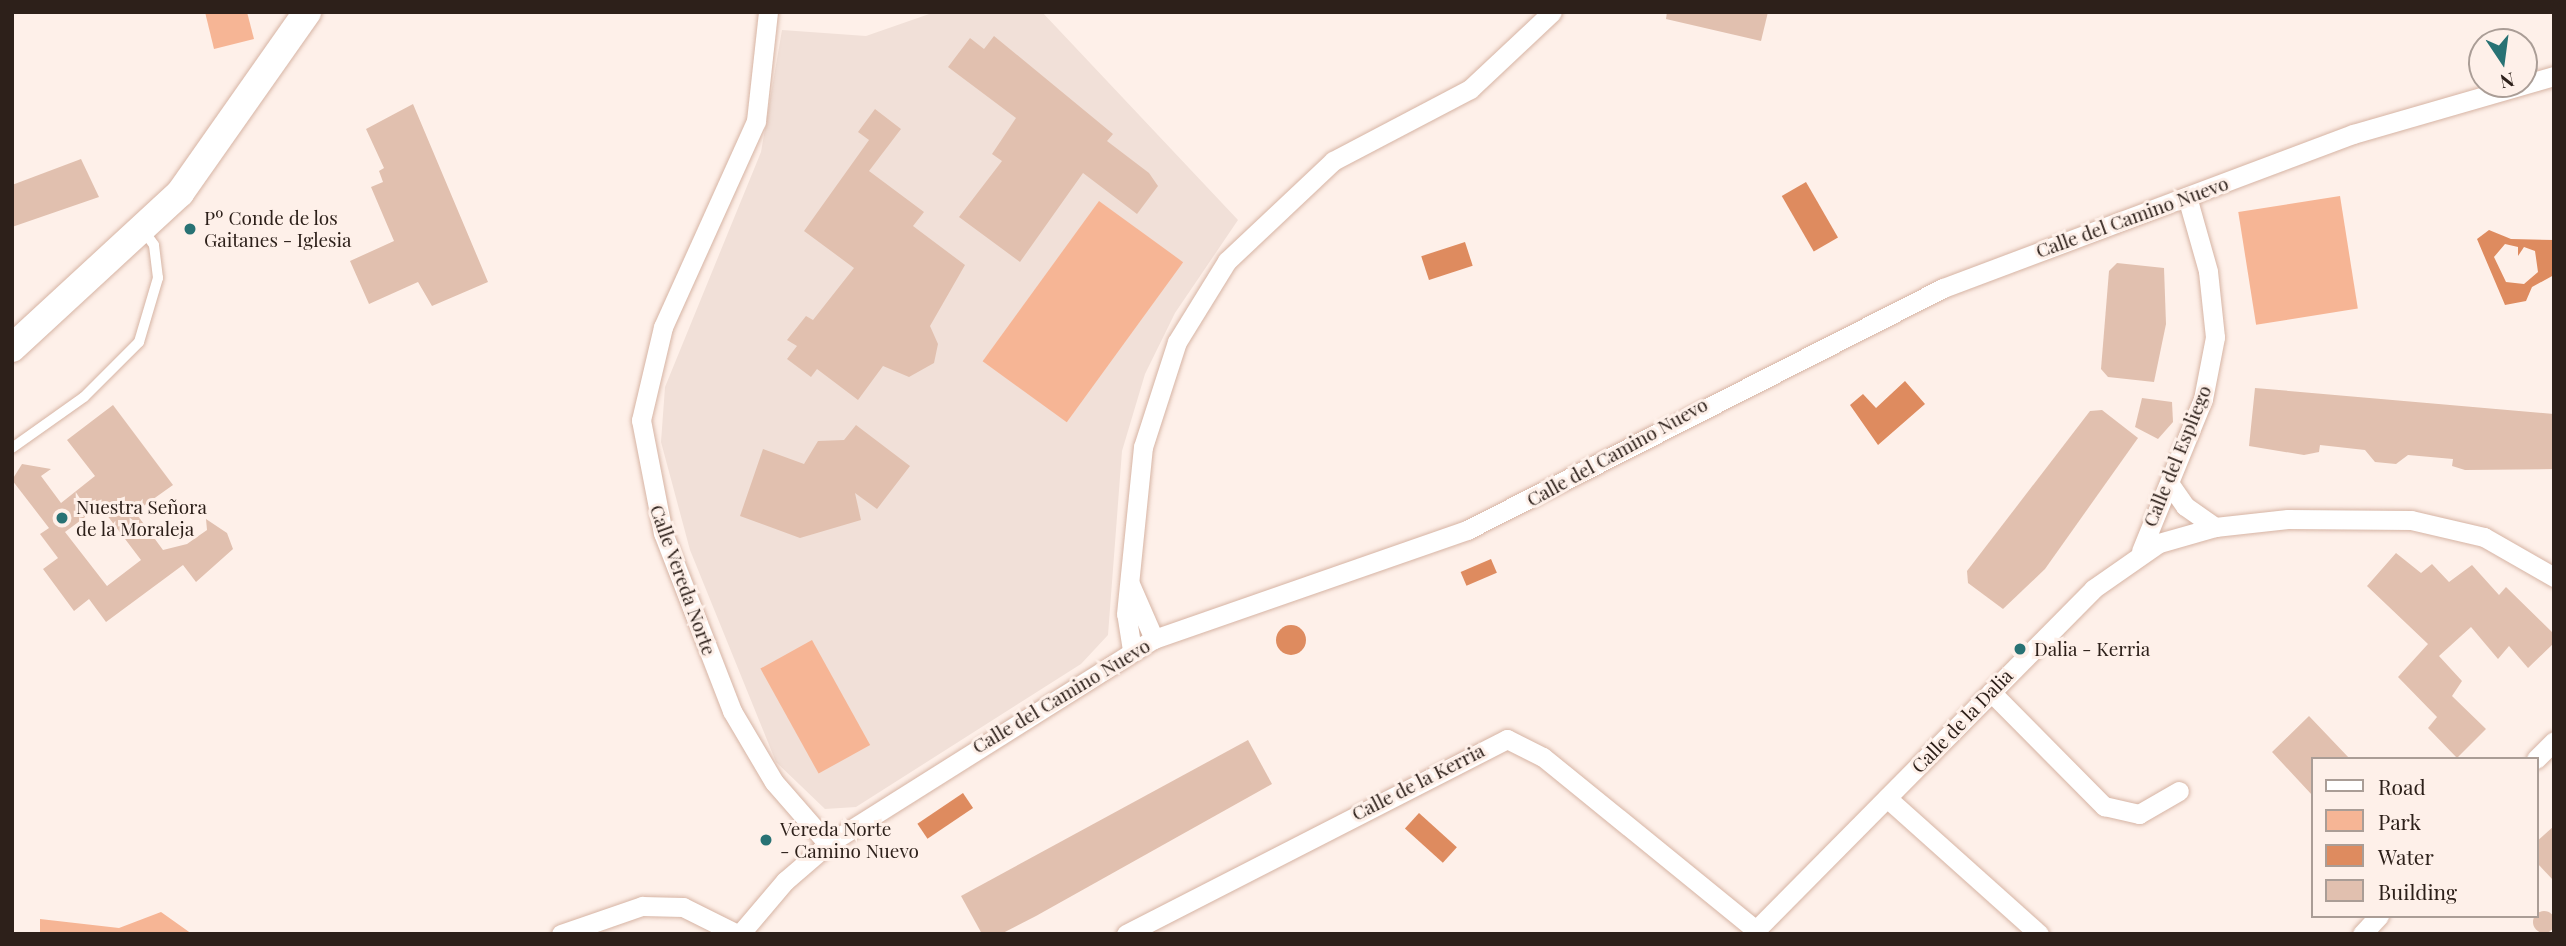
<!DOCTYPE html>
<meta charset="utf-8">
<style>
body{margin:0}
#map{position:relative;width:2566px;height:946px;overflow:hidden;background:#fef0e9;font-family:"Playfair Display",serif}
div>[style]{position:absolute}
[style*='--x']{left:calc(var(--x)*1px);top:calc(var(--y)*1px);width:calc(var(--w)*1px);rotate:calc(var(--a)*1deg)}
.built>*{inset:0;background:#f1e0d8}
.green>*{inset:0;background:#f6b595;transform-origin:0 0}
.water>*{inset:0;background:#de8b5f;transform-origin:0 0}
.round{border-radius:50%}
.building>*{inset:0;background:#e1c0af}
.roads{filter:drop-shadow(0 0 2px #d6b4a4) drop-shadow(0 0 2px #d6b4a4)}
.lane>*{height:10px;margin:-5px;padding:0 5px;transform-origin:5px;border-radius:5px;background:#fff}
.street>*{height:19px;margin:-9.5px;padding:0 9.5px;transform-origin:9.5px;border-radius:9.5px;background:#fff}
.secondary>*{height:28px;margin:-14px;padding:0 14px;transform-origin:14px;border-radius:14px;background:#fff}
.dots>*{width:19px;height:19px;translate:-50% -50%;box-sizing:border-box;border:4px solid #fef0e9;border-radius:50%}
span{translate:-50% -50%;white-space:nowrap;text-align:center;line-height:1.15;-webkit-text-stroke:6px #fef0e9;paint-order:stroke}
.street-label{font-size:19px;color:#2d201a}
.poi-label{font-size:19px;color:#2d201a}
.left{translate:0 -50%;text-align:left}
.frame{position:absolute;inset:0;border:14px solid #2d201a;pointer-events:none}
.legend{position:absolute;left:2311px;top:757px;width:228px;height:161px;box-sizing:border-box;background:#fef0e9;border:2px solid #aa9d96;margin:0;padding:9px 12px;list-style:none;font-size:21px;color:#2d201a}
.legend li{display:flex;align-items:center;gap:14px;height:35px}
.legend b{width:35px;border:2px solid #aa9d96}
.north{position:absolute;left:2468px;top:28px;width:70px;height:70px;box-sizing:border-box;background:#fef0e9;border:2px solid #aa9d96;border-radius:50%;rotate:167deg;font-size:19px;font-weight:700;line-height:28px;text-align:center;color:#2d201a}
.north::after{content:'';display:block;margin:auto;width:24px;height:32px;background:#287274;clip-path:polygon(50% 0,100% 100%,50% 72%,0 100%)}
</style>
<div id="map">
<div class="built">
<div style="clip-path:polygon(935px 12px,1042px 12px,1238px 220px,1175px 313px,1145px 374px,1122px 451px,1108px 635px,1081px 664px,856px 807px,825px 809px,776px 762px,690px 550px,661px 442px,665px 387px,761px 152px,782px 30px,866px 36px)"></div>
</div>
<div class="green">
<div style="clip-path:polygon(205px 12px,247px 12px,254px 39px,214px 49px)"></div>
<div style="left:2340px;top:196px;width:114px;height:103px;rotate:81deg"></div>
<div style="left:1099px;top:201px;width:104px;height:198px;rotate:36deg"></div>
<div style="left:812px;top:640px;width:120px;height:59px;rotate:61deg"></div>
<div style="clip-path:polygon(161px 912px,192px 934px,40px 934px,40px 919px,119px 928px)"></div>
</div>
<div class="water">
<div style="left:1806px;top:182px;width:64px;height:28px;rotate:60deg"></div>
<div style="clip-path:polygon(evenodd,2489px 230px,2511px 239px,2554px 240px,2554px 275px,2532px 287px,2526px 301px,2505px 305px,2477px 239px,2489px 230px,2505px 244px,2518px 247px,2518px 256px,2524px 247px,2535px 251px,2538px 272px,2524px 284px,2506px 282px,2494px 257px,2505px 244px)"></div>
<div style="left:1465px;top:242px;width:25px;height:46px;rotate:72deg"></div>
<div style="clip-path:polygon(1905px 381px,1925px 404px,1878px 445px,1850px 405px,1863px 394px,1876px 408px)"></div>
<div style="left:1491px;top:559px;width:15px;height:33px;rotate:67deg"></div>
<div class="round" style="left:1276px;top:625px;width:30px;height:30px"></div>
<div style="left:963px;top:793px;width:18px;height:55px;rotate:56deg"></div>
<div style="left:1419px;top:813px;width:51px;height:21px;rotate:42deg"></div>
</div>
<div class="building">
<div style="clip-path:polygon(1667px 12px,1768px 12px,1761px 41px,1666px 19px)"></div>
<div style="clip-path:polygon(994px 36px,1113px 134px,1107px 141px,1149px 173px,1158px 186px,1137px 214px,1083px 173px,1020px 262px,959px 217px,1002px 161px,992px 154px,1016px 118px,948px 67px,970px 38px,984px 49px)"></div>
<div style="clip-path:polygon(413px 104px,488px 282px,432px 306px,418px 282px,369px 304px,350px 261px,394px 241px,371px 187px,383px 182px,379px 171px,384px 168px,366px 129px)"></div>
<div style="clip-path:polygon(875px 109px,901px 129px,869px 171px,924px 212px,913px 226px,965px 265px,930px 326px,938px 344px,934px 363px,909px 377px,883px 366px,858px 400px,817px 369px,811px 377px,787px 359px,797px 346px,787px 340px,806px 316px,813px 320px,854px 268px,804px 231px,869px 140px,858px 132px)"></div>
<div style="clip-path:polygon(81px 159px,99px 197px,12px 227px,12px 185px)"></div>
<div style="clip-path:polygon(2117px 263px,2164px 268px,2166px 324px,2154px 382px,2108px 377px,2101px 369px,2109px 271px)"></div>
<div style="clip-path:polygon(2255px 388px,2554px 414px,2554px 469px,2465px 470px,2452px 466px,2453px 459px,2408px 455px,2396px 464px,2375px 462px,2365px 450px,2320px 445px,2319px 452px,2304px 455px,2249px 446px)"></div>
<div style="clip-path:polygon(2142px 398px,2172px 402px,2173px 422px,2158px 439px,2135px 427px)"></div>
<div style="clip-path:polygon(evenodd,113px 405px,173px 485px,135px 512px,163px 550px,187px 544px,207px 530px,206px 519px,227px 533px,233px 549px,196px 582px,183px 565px,106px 622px,89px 599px,74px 611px,43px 569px,58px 558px,40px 534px,49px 528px,12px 480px,22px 464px,51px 469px,41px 476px,61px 503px,95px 476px,67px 440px,113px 405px,100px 506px,141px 560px,107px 586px,65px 532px,100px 506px)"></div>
<div style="clip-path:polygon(2102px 410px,2138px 438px,2045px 569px,2003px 609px,1968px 583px,1967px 571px,2090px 411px)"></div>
<div style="clip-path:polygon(856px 425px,910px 466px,877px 509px,855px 493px,861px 520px,800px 538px,740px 516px,763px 449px,804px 464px,818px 441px,844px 440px)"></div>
<div style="clip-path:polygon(2396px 553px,2421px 573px,2432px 564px,2449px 582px,2472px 565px,2499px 595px,2506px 587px,2554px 634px,2554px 643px,2528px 668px,2509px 646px,2498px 659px,2471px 627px,2439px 656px,2462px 681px,2452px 696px,2486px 729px,2457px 758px,2428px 728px,2437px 717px,2398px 677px,2428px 644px,2367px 586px)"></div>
<div style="clip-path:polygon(2309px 716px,2350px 759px,2312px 759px,2312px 795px,2272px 752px)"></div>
<div style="clip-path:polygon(1248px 740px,1272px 784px,1036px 916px,1001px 934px,982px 934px,961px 896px)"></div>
<div style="clip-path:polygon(2554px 826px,2554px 881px,2536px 862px,2536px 842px)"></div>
<div class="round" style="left:2533px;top:911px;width:22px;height:22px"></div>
</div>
<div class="roads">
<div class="lane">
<div style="--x:12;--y:448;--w:88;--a:-35.3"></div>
<div style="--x:84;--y:397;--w:78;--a:-45"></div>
<div style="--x:139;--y:342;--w:67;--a:-73.5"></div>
<div style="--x:158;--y:278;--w:33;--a:-97"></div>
<div style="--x:154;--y:245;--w:17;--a:-126"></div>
</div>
<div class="street">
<div style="--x:768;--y:12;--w:110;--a:96.3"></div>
<div style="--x:756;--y:121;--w:226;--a:114.3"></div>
<div style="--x:663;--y:327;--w:96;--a:103.3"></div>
<div style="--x:641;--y:420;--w:115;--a:79"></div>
<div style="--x:663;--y:533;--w:191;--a:68.8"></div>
<div style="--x:732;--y:711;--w:82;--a:59.4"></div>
<div style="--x:774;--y:782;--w:82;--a:48.9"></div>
<div style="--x:2169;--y:483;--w:28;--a:55"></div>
<div style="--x:2185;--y:506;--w:37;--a:35"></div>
<div style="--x:2141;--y:551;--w:164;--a:-67.8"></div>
<div style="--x:2203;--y:399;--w:63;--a:-79"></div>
<div style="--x:2215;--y:337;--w:66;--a:-96.1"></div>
<div style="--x:2208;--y:271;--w:77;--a:-105.8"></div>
<div style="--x:1130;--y:584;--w:60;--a:66.4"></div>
<div style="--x:1132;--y:650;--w:36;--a:-99"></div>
<div style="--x:1126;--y:614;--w:168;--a:-84.2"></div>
<div style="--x:1143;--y:447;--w:110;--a:-72.1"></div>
<div style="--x:1177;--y:342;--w:95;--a:-58.3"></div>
<div style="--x:1227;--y:261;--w:146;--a:-43.3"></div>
<div style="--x:1333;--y:161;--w:155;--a:-27.7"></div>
<div style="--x:1470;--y:89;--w:112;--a:-43.2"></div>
<div style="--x:1991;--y:692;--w:161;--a:45.3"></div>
<div style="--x:2104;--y:806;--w:36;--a:13"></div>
<div style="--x:2139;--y:814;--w:46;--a:-29.9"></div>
<div style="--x:2536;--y:759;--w:25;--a:-45"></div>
<div style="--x:1887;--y:798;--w:204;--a:41.8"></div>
<div style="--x:561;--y:934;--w:86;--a:-19.1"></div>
<div style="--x:642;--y:906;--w:41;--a:1.4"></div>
<div style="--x:683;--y:907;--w:60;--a:26.6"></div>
<div style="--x:740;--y:934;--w:70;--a:-49.7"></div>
<div style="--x:785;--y:881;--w:57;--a:-40.7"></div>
<div style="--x:828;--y:844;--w:385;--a:-32.2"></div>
<div style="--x:1154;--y:639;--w:331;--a:-19.2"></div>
<div style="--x:1467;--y:530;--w:534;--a:-26.95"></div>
<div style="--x:1943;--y:288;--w:438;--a:-20.6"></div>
<div style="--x:2353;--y:134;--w:209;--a:-16.1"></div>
<div style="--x:1126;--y:934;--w:428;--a:-27.1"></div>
<div style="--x:1507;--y:739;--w:40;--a:26.6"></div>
<div style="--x:1543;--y:757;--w:274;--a:39.1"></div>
<div style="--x:1752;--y:934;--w:485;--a:-45.3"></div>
<div style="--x:2093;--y:589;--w:80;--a:-34.9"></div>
<div style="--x:2159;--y:543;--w:58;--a:-15.9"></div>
<div style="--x:2215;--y:527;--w:73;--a:-6.3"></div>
<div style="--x:2288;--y:519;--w:123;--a:0.5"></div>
<div style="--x:2411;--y:520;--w:75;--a:13.1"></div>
<div style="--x:2484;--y:537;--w:81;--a:29.7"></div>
<div style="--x:2362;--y:934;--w:25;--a:-47"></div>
</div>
<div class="secondary">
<div style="--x:12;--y:348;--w:229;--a:-42.7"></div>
<div style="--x:180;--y:193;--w:221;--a:-54.9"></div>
</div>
</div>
<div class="dots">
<div style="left:190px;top:229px;background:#287274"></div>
<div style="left:62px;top:518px;background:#287274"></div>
<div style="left:2020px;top:649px;background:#287274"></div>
<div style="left:766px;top:840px;background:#287274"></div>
</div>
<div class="street-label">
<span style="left:2132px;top:217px;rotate:-20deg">Calle del Camino Nuevo</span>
<span style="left:1617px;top:452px;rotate:-29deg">Calle del Camino Nuevo</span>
<span style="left:2177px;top:456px;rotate:-68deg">Calle del Espliego</span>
<span style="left:683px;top:580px;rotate:70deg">Calle Vereda Norte</span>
<span style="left:1061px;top:696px;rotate:-31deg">Calle del Camino Nuevo</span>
<span style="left:1962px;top:721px;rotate:-46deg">Calle de la Dalia</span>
<span style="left:1418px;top:782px;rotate:-27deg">Calle de la Kerria</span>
</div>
<div class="poi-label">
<span class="left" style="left:204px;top:229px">Pº Conde de los<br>Gaitanes - Iglesia</span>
<span class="left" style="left:76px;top:518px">Nuestra Señora<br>de la Moraleja</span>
<span class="left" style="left:2034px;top:649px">Dalia - Kerria</span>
<span class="left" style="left:780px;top:840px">Vereda Norte<br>- Camino Nuevo</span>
</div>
<div class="frame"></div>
<ul class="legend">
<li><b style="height:9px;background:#fff"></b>Road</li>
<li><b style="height:19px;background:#f6b595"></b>Park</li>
<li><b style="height:19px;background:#de8b5f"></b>Water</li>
<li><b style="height:19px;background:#e1c0af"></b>Building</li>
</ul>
<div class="north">N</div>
</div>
